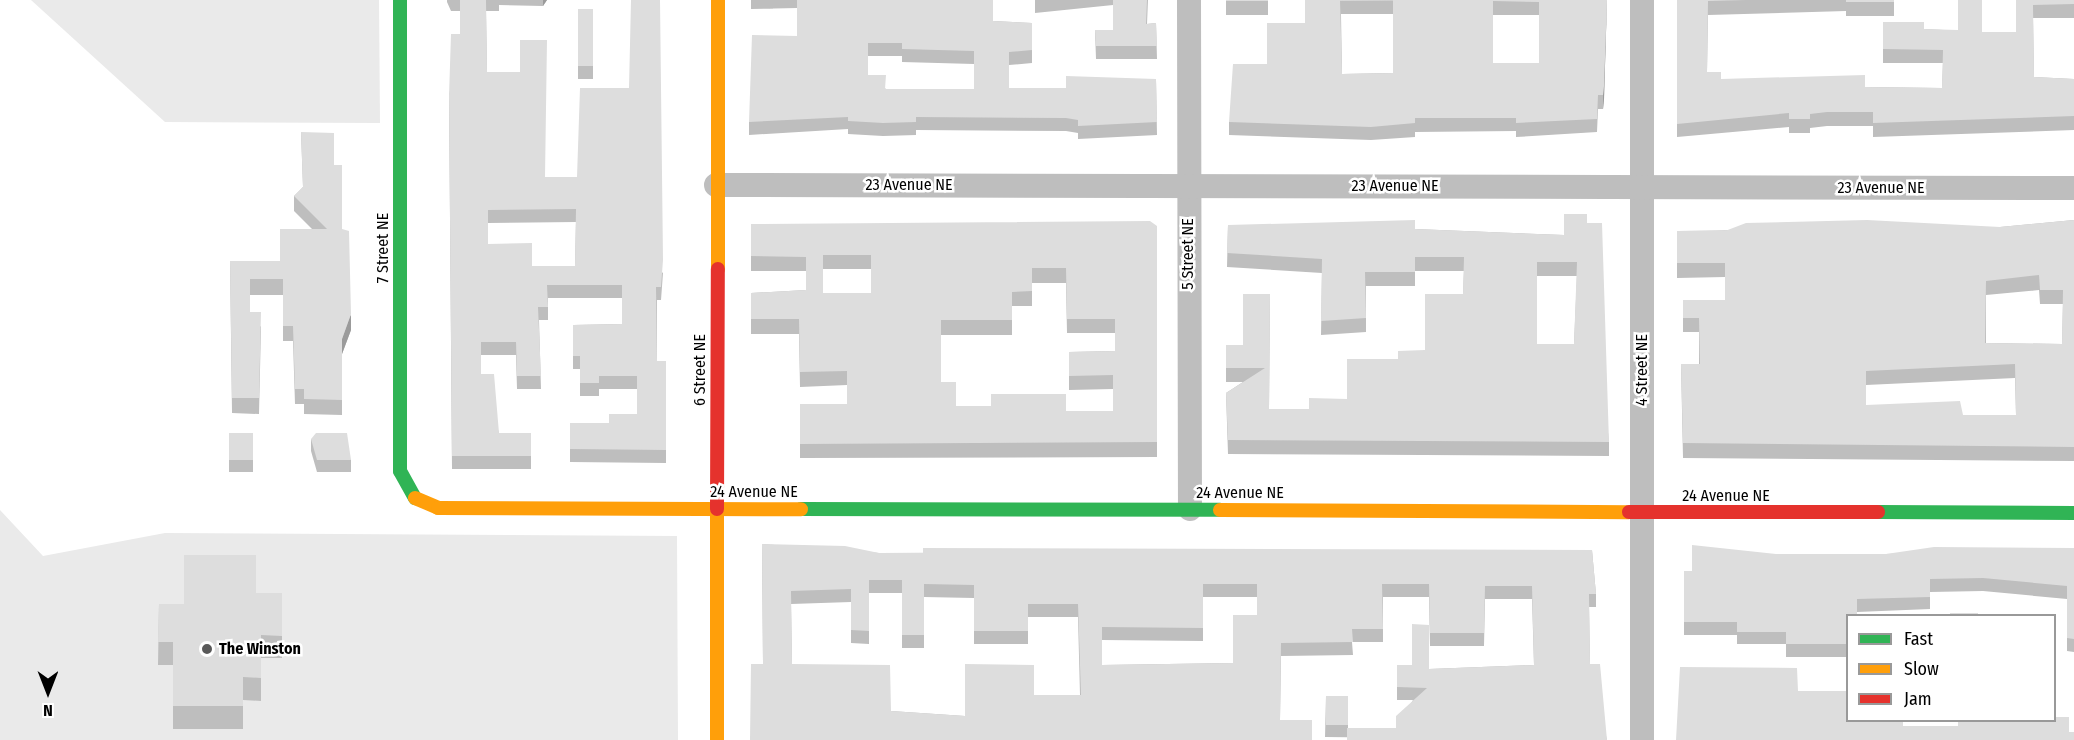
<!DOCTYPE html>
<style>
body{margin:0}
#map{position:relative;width:2074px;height:740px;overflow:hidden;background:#fff;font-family:"Fira Sans Condensed",sans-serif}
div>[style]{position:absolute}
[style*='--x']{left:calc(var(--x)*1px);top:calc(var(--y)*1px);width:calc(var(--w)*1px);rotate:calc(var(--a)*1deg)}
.green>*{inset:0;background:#eaeaea}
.street>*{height:24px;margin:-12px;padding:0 12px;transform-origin:12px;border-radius:12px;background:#bebebe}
.fast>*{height:14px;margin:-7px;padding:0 7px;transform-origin:7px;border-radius:7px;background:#30b455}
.slow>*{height:14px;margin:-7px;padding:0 7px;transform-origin:7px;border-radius:7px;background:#ff9f0a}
.jam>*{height:14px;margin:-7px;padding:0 7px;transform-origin:7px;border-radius:7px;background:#e5322d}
.wall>*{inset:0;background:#bebebe;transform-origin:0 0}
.shaded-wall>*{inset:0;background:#9b9b9b}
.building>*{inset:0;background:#ddd;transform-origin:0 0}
.dots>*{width:16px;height:16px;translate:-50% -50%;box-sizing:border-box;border:3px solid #fff;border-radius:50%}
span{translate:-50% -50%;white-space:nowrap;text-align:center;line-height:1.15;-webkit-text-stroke:5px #fff;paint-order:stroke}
.street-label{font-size:16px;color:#000}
.poi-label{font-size:16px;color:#000;font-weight:700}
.left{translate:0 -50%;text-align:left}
.legend{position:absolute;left:1846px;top:614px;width:210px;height:108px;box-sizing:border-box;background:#fff;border:2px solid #999;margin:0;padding:8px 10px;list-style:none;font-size:18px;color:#000}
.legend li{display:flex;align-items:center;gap:12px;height:30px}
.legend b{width:30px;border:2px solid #999}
.north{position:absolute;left:18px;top:662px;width:60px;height:60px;-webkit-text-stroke:4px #fff;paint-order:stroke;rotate:180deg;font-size:16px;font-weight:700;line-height:24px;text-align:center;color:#000}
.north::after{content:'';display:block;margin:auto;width:21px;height:27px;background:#000;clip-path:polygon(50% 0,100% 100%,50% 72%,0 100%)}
</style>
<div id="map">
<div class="green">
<div style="clip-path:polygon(31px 0,379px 0,380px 123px,165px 122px)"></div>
<div style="clip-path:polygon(0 510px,43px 556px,165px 533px,677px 536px,678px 740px,0 740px)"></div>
</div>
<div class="street">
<div style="--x:1189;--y:0;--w:509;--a:89.89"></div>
<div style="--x:1642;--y:0;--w:740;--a:90"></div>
<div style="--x:716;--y:185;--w:1358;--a:0.13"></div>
</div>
<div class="fast">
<div style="--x:400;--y:0;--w:471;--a:90"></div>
<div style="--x:400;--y:471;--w:31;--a:61"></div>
<div style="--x:801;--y:509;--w:419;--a:0.1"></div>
<div style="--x:1878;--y:512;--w:196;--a:0.3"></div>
</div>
<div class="slow">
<div style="--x:718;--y:269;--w:269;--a:-90"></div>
<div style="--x:415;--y:498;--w:25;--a:23"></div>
<div style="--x:438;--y:508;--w:363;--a:0.2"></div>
<div style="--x:1220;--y:510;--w:409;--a:0.3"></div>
<div style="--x:717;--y:740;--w:231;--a:-90"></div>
</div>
<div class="jam">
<div style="--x:717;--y:509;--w:240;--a:-89.8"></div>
<div style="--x:1629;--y:512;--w:249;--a:0"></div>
</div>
<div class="wall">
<div style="clip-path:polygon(evenodd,447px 0,547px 0,543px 6px,499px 5px,499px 11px,486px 11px,487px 72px,545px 177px,663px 273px,661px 300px,657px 300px,657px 361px,666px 361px,666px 463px,570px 462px,570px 423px,609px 423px,637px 414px,637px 389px,599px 389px,599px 396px,580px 396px,580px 369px,573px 369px,573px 325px,622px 324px,622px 298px,548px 298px,548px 320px,539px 320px,541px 389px,517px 389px,516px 355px,481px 355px,481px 374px,499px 433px,531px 433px,531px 469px,452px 469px,449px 96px,460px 34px,460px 11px,451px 11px,447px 2px,447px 0,576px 222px,575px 266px,532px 266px,488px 244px,488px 223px,576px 222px)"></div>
<div style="clip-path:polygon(evenodd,751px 0,993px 0,993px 21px,1032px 23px,1032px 63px,1009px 65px,1009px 88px,1066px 88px,1156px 79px,1157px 135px,1078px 139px,1078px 133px,1066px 131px,916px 130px,916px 135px,883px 136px,848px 134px,848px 129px,749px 135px,749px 122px,797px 36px,797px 8px,751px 9px,751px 0,868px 56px,902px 56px,902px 62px,974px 64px,974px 89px,886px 89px,868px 75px,868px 56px)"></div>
<div style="clip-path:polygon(1035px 0,1148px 0,1147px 24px,1156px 23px,1157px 59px,1096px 59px,1095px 30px,1113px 30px,1113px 5px,1035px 13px)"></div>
<div style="left:1226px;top:0;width:42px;height:15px"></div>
<div style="clip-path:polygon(evenodd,1305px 0,1607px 0,1604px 99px,1603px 109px,1598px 109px,1597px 132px,1516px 137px,1516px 131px,1415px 132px,1415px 137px,1371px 140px,1229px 135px,1229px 122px,1305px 23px,1305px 0,1341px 14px,1393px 14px,1393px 73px,1342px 74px,1341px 14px,1305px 0,1493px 15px,1539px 15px,1539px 63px,1493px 63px,1493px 15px)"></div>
<div style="clip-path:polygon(1677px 0,1894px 0,1894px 16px,1846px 16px,1846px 11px,1708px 15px,1707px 72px,1721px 79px,1865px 87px,1942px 88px,1943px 63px,1883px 63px,1883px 22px,1924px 29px,1982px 32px,2016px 32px,2016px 0,2074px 0,2074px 18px,2033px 18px,2034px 77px,2074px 79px,2074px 130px,1873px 137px,1873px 126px,1827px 126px,1810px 128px,1810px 133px,1789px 133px,1789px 127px,1677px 137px)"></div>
<div style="left:578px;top:9px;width:15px;height:70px"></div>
<div style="clip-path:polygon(301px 132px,334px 165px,342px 229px,351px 330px,342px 354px,342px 415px,304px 414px,304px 404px,295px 404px,293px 341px,283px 341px,283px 295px,250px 295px,250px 312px,261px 327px,259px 414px,232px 413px,230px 261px,280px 261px,312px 229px,294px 211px,294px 196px,303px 187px)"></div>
<div style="clip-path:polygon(evenodd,2074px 220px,2074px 461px,1683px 458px,1681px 364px,1699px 364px,1699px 332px,1683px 332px,1683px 300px,1725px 300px,1725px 277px,1677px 278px,1677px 231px,2000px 227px,2074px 220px,2039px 290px,2040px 304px,2063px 304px,2062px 344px,1986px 343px,1986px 295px,2039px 290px,2074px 220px,2015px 378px,2016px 415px,1963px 415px,1866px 405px,1866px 385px,2015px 378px)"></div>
<div style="clip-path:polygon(evenodd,1587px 223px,1609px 442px,1609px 456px,1228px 454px,1226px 393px,1243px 382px,1226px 382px,1226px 345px,1243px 345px,1270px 294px,1269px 409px,1309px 409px,1347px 399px,1398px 359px,1425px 350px,1463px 294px,1464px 271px,1415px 271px,1415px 286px,1366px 286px,1366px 332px,1321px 335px,1322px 273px,1227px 267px,1228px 225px,1415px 229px,1564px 235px,1587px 223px,1537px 276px,1577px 276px,1574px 344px,1537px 344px,1537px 276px)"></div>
<div style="clip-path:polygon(evenodd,751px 224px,1157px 226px,1157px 457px,800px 458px,800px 404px,847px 404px,847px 385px,800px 387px,799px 334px,751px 334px,751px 293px,806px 290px,806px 271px,751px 271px,751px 224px,823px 269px,871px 269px,871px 293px,823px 293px,823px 269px,751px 224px,1032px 283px,1066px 283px,1067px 333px,1115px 333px,1115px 351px,1069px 352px,1069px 390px,1113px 389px,1113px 411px,1066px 411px,956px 406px,941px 382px,941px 335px,1012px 335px,1012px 306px,1032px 306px,1032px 283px)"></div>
<div style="left:229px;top:433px;width:24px;height:39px"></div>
<div style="clip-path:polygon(311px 439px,351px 460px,351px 472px,317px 472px,311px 451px)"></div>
<div style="clip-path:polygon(evenodd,762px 544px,879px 553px,1592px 550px,1596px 594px,1596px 607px,1589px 607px,1590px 664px,1607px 740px,1325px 737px,1326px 696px,1348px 696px,1348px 728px,1396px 728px,1413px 700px,1397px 700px,1397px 665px,1429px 669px,1534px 665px,1532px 599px,1485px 599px,1484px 646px,1430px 646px,1429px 597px,1383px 597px,1383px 642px,1352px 642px,1353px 655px,1281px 656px,1280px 720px,750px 740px,763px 664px,762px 544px,869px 593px,902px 593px,902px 648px,924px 648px,924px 597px,974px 598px,974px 644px,1028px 644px,1028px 617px,1078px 617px,1080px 695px,1034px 695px,965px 716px,891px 711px,792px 664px,791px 604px,851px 602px,851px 643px,869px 644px,869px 593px,762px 544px,1203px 597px,1257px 597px,1257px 615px,1233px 663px,1102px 665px,1102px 640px,1203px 641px,1203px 597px)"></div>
<div style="clip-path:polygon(2074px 548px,2074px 652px,2067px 651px,2067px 599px,1983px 591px,1930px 592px,1930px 609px,1857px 612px,1848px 615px,1848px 657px,1786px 657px,1786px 644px,1737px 644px,1737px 635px,1684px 635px,1684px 571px,1692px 571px,1776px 554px,1886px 554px)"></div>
<div style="clip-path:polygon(256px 593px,282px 593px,282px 658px,261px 658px,261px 701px,243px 700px,243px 729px,173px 729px,173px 665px,158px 665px,159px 604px,184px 604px)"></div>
</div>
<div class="shaded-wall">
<div style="clip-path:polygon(543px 0,547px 0,543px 6px)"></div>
<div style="clip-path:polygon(1607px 0,1604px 99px,1603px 109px,1603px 95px)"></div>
<div style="clip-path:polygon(351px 314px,351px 330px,342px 354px,342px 415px,342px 339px)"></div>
</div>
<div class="building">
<div style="clip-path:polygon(evenodd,460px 0,486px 0,487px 72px,520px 72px,520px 40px,547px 40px,545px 177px,577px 177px,580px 88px,629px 88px,631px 0,660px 0,663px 260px,661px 287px,656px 287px,657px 361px,666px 361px,666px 450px,570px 449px,570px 423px,609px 423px,609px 414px,637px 414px,637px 376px,599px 376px,599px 383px,580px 383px,580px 356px,573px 356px,573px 325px,622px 324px,622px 285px,547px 285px,548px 307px,538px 307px,541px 376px,517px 376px,516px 342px,481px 342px,481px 374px,494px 374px,499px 433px,531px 433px,531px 456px,452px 456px,449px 96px,451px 34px,460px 34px,460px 0,576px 209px,575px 266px,532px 266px,532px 243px,488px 244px,488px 210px,576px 209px)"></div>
<div style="clip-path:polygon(evenodd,797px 0,993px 0,993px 21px,1032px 23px,1032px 50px,1009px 52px,1009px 88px,1066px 88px,1066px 76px,1156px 79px,1157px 122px,1078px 126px,1078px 120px,1066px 118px,916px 117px,916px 122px,883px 123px,848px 121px,848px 117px,749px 122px,752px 35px,797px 36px,797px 0,868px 43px,902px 43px,902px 49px,974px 51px,974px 89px,885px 89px,886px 75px,868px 75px,868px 43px)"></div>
<div style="clip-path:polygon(1113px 0,1147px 0,1146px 24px,1156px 23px,1157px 46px,1096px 46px,1095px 30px,1113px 30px)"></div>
<div style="left:1226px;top:0;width:42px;height:1px"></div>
<div style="clip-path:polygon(evenodd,1305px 0,1607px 0,1604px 86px,1603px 95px,1598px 95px,1597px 119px,1516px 123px,1516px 118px,1415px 118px,1415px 123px,1371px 127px,1229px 122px,1233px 64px,1267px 64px,1267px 23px,1305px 23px,1305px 0,1340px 0,1393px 0,1393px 73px,1342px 74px,1340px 0,1305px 0,1493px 1px,1539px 2px,1539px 63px,1493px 63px,1493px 1px)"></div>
<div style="clip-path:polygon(1677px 0,1746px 0,1708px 1px,1707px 72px,1721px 72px,1721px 79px,1865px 75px,1865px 87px,1942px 88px,1943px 50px,1883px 49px,1883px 22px,1924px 22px,1924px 29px,1958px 30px,1958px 0,1982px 0,1982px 32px,2016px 32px,2016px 0,2074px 0,2074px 4px,2033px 5px,2034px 77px,2074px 79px,2074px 116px,1873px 123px,1873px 112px,1827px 112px,1810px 114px,1810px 119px,1789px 119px,1789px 113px,1677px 124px)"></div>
<div style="left:1846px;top:0;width:48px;height:2px"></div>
<div style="left:578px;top:9px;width:15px;height:57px"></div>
<div style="clip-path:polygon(301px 132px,334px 133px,334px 165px,342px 165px,342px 229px,349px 231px,351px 314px,342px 339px,342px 400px,304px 399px,304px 389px,295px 389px,293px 326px,283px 326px,283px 279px,250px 279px,250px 312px,261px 312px,259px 398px,232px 398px,230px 261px,280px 261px,280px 229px,327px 229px,294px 196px,303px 187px)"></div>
<div style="clip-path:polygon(evenodd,1564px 214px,1587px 214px,1587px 223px,1602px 223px,1609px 442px,1228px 440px,1226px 393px,1265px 368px,1226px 368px,1226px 345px,1243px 345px,1243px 294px,1270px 294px,1269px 409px,1309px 409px,1309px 398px,1347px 399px,1347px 359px,1398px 359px,1398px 351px,1425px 350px,1425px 294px,1463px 294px,1464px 257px,1415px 257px,1415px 272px,1365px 272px,1366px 318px,1321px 321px,1322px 259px,1227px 253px,1228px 225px,1415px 220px,1415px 229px,1564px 235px,1564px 214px,1537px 262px,1577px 262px,1574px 344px,1537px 344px,1537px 262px)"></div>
<div style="clip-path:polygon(evenodd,1867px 220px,2000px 227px,2074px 220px,2074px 447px,1683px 443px,1681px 364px,1700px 364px,1699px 318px,1683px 318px,1683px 300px,1725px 300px,1725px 263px,1677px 263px,1677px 231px,1725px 231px,1746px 223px,1867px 220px,2039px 275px,2040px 290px,2063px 290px,2062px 344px,1985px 343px,1986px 281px,2039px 275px,1867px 220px,2015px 364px,2016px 415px,1963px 415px,1960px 401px,1866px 405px,1866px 371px,2015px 364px)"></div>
<div style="clip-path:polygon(evenodd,1150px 221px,1157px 226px,1157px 442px,800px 444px,800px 404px,847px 404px,847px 371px,800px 372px,799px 319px,751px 319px,751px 293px,806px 290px,806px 257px,751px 256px,751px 224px,1150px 221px,823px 255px,871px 255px,871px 293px,823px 293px,823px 255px,1150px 221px,1032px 268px,1066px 268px,1067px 319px,1115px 319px,1115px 351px,1069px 352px,1069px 376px,1113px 375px,1113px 411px,1066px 411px,1066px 394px,991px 394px,991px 406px,956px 406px,956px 382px,941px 382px,941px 320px,1012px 320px,1012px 292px,1032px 291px,1032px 268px)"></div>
<div style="left:229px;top:433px;width:24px;height:27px"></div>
<div style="clip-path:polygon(316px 433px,347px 433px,351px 460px,317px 460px,311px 439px)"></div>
<div style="clip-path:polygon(evenodd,762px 544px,845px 546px,879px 553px,923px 553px,923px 548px,1592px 550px,1596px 594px,1589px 594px,1590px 664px,1600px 664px,1607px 740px,1347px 740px,1347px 728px,1396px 728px,1396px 716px,1427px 688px,1397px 687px,1397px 665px,1412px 665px,1412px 624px,1429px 625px,1429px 669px,1534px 665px,1532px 586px,1485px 586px,1484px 633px,1430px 633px,1429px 584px,1382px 584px,1383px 629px,1352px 629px,1353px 642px,1281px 643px,1280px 720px,1312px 720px,1312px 740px,750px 740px,751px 664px,763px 664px,762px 544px,869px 580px,902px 580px,902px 635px,924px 635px,924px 584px,974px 585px,974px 631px,1028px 631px,1028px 604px,1078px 604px,1081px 695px,1034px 695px,1034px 665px,965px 664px,965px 716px,891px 711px,890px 665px,792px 664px,791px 591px,851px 589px,851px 630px,869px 631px,869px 580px,762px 544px,1203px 584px,1257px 584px,1257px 615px,1233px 615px,1233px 663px,1102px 665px,1102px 627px,1203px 628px,1203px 584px)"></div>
<div style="clip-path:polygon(1692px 545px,1776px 554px,1886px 554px,1934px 547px,2074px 548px,2074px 639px,2067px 638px,2067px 586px,1983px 578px,1930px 579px,1930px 597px,1857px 599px,1857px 615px,1848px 615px,1848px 644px,1786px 644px,1786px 632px,1737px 632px,1737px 622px,1684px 622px,1684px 571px,1692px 571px)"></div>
<div style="clip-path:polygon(184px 555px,256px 555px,256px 593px,282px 593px,282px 636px,261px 635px,261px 678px,243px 677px,243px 706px,173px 706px,173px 642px,158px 642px,159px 604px,184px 604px)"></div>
<div style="left:1950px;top:613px;width:28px;height:2px"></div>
<div style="clip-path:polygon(1680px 667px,1797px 668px,1798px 691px,1848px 691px,1848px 720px,1903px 720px,1903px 726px,1958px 726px,1958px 720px,2055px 720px,2055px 717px,2069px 717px,2069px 732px,2074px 732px,2074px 740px,1676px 740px)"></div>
<div style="left:1326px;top:696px;width:22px;height:29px"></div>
</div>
<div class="dots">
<div style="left:207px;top:649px;background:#595959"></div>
</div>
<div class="street-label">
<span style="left:909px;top:185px">23 Avenue NE</span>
<span style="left:1395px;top:186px">23 Avenue NE</span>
<span style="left:1881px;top:188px">23 Avenue NE</span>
<span style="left:383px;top:248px;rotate:-90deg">7 Street NE</span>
<span style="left:1188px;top:254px;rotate:-90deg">5 Street NE</span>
<span style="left:700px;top:370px;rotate:-90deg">6 Street NE</span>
<span style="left:1642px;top:370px;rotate:-90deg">4 Street NE</span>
<span style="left:754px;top:492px">24 Avenue NE</span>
<span style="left:1240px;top:493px">24 Avenue NE</span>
<span style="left:1726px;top:496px">24 Avenue NE</span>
</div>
<div class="poi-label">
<span class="left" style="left:219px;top:649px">The Winston</span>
</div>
<ul class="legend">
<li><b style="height:8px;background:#30b455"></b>Fast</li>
<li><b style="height:8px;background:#ff9f0a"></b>Slow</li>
<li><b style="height:8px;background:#e5322d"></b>Jam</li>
</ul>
<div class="north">N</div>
</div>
